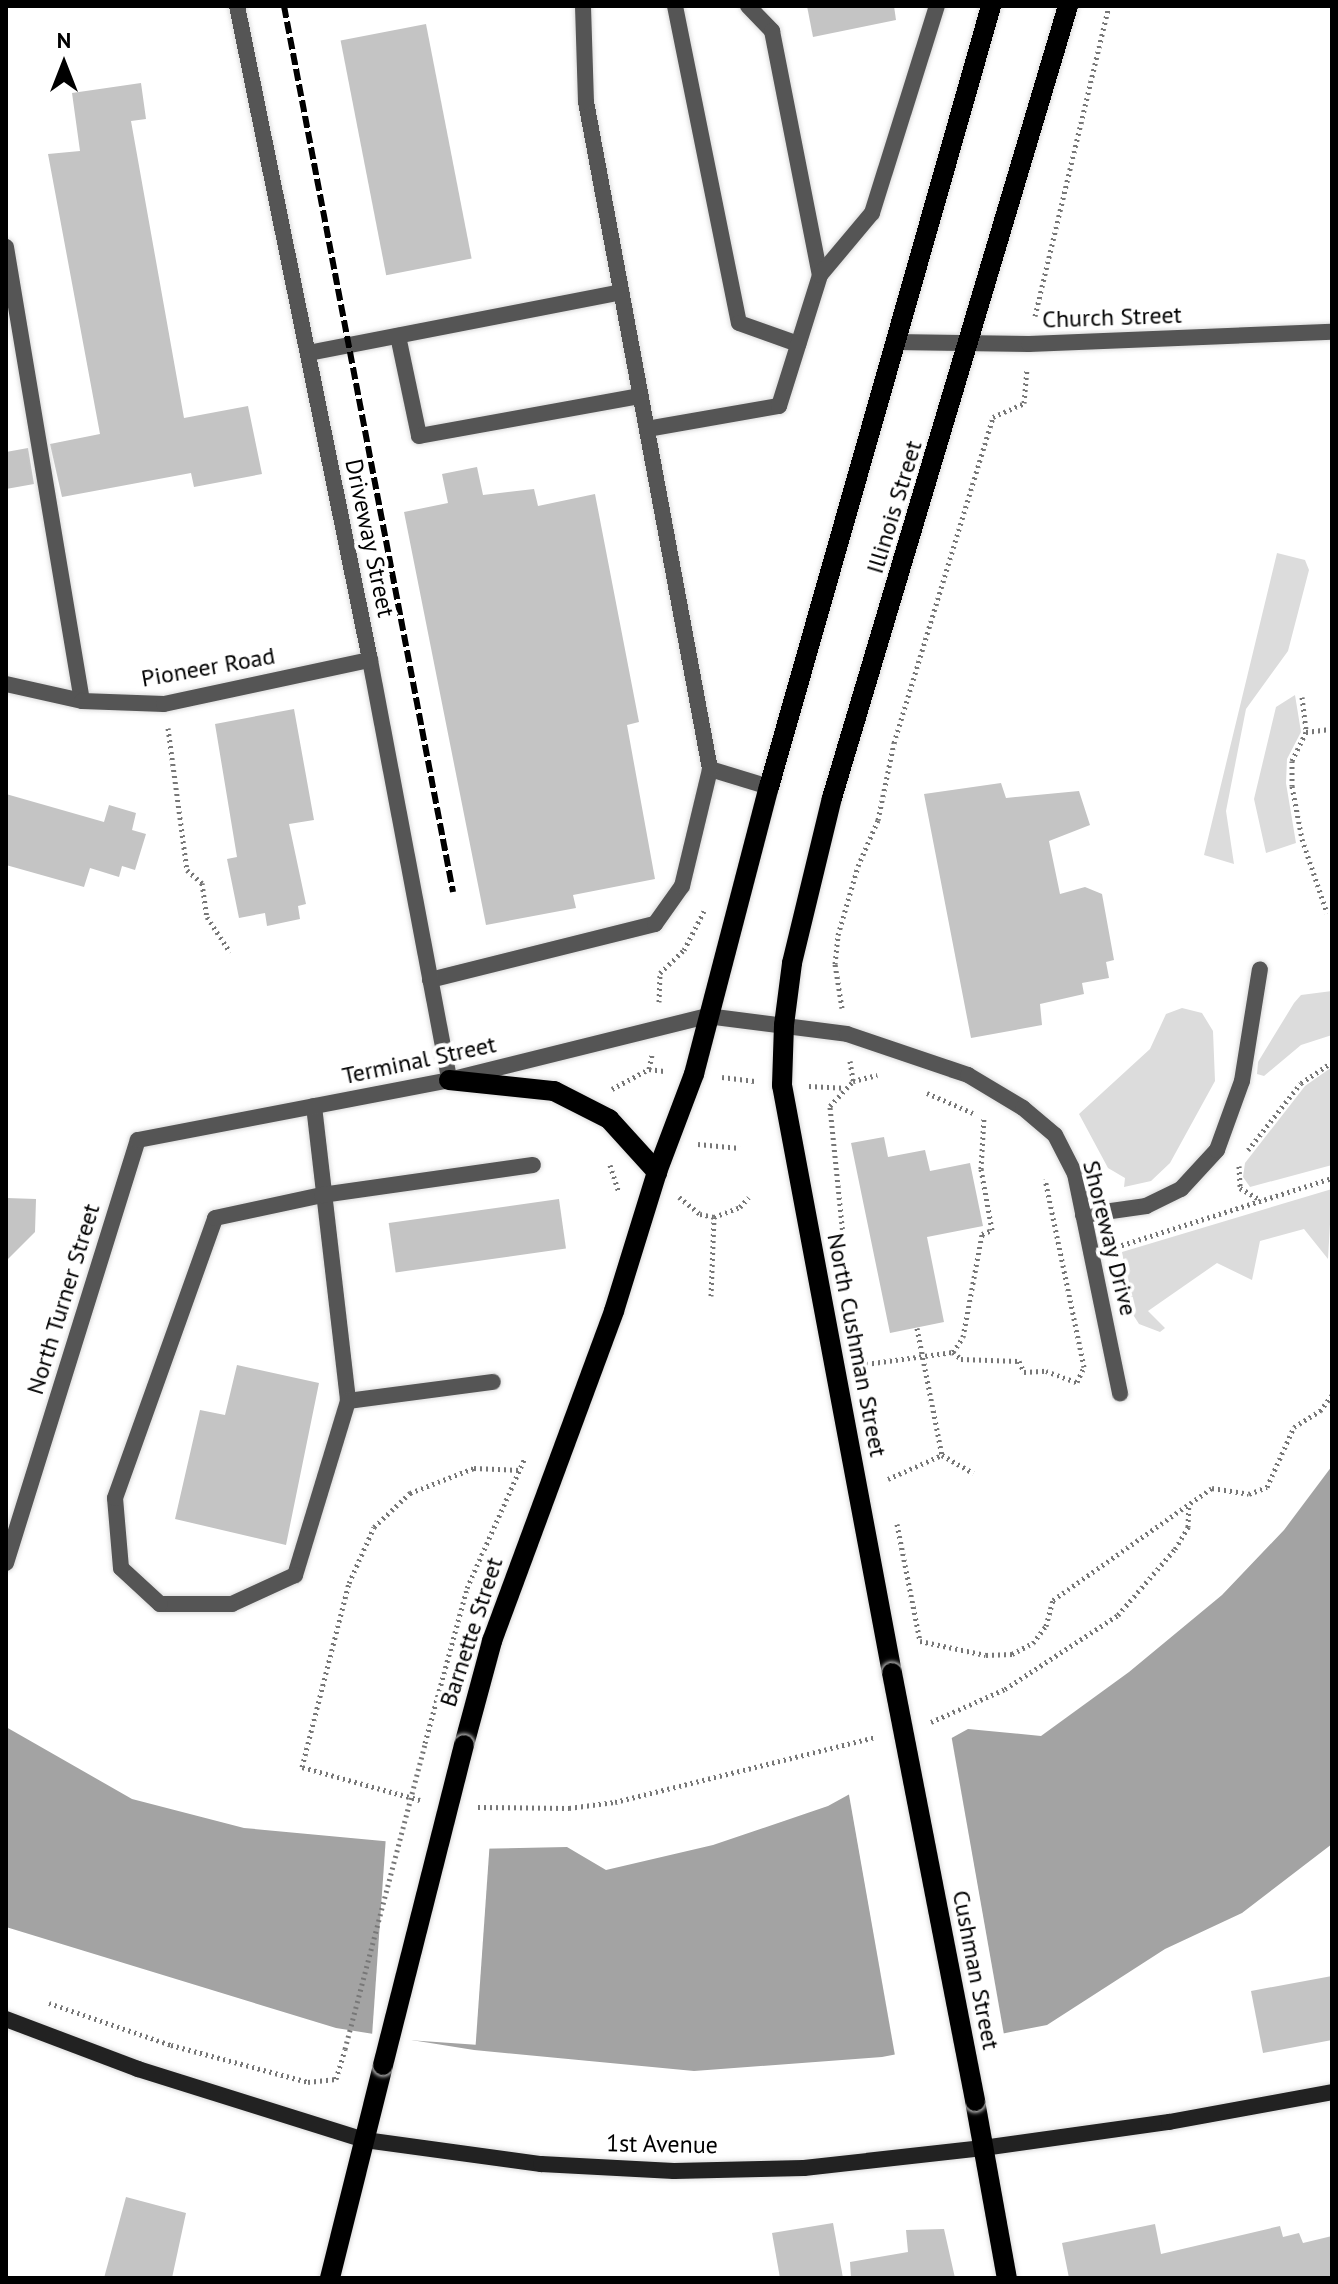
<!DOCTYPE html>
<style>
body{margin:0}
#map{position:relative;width:1338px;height:2284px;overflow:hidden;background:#fff;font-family:"PT Sans",sans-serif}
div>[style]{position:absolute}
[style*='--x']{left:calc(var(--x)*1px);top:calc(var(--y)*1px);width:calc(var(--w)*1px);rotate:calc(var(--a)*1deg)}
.green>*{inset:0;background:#dcdcdc}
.water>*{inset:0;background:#a3a3a3}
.pier>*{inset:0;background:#fff;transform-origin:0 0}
.building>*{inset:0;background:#c4c4c4;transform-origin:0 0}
.path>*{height:5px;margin-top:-2.5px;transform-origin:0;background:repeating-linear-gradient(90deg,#777 0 2px,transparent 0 6px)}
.roads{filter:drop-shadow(0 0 2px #dbdbdb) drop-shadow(0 0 2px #dbdbdb)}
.service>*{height:16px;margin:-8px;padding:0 8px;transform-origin:8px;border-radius:8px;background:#555}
.minor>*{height:16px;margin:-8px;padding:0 8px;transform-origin:8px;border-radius:8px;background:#555}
.secondary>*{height:16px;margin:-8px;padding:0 8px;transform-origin:8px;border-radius:8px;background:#222}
.primary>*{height:20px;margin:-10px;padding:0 10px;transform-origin:10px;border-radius:10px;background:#000}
.rail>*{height:6px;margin-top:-3px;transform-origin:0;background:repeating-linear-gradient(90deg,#000 0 12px,transparent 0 16px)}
.path-bridge>*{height:5px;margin-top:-2.5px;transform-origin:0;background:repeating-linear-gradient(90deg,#777 0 2px,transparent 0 6px)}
.bridges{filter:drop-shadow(0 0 2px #dbdbdb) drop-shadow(0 0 2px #dbdbdb)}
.primary-bridge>*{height:20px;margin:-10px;padding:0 10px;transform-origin:10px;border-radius:10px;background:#000}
span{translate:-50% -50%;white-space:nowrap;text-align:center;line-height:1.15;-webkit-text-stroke:8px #fff;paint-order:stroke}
.street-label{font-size:24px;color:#000}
.frame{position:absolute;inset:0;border:8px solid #000;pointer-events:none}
.north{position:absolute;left:24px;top:24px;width:80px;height:80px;-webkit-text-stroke:6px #fff;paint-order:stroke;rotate:0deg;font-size:22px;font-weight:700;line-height:32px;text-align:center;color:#000}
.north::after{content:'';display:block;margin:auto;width:28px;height:36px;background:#000;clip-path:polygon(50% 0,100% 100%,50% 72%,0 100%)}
</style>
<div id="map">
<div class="green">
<div style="clip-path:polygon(1277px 553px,1305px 560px,1309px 570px,1288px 651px,1246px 709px,1226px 811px,1234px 864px,1204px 855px)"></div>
<div style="clip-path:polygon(1295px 695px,1301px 732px,1287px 759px,1286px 783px,1296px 843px,1266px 853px,1254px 799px,1276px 707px)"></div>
<div style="clip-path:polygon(1332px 991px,1332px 1035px,1301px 1045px,1264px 1076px,1257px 1074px,1258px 1062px,1294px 1003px,1301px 995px)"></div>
<div style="clip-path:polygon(1182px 1008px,1202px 1013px,1213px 1031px,1215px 1081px,1170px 1163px,1151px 1181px,1124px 1187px,1125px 1178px,1108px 1168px,1079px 1114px,1150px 1049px,1166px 1014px)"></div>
<div style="clip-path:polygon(1332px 1067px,1332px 1165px,1250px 1187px,1243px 1177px,1245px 1163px,1305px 1086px)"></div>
<div style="clip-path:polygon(1332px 1189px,1328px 1259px,1304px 1229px,1260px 1241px,1252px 1280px,1217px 1263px,1148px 1311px,1165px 1328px,1160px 1332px,1139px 1324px,1132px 1313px,1122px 1252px)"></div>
</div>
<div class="water">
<div style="clip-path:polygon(1332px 1466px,1332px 1844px,1242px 1913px,1165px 1949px,1047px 2025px,882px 2057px,694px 2071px,474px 2050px,336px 2028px,6px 1927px,6px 1727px,132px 1799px,244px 1828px,469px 1849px,567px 1847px,606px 1870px,713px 1845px,828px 1806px,968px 1729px,1041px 1736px,1129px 1672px,1222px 1595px,1284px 1530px)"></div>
</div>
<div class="pier">
<div style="left:951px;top:1734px;width:309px;height:111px;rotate:80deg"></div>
<div style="left:386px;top:1836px;width:104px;height:202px;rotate:4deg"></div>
</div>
<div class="building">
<div style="clip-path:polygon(807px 6px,894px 6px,896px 20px,813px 37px)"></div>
<div style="left:426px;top:24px;width:239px;height:87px;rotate:79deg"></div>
<div style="clip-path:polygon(141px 83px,146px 119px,131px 121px,184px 418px,248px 406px,262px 474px,194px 487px,191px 473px,62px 497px,50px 444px,100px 434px,48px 154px,80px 151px,72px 93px)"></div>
<div style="clip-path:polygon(28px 448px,34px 484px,6px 489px,6px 452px)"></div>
<div style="clip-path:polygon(477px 467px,483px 495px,534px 489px,538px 506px,595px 494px,639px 722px,627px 725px,655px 879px,573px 895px,576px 908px,486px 925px,404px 512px,448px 503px,442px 474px)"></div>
<div style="clip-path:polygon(294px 709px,314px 820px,289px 824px,306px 904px,298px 906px,300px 919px,267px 926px,265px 913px,239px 918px,227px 859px,237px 857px,215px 724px)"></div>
<div style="clip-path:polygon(1001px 783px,1006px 798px,1079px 791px,1090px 825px,1049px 841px,1060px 894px,1085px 887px,1102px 894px,1114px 960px,1106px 962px,1109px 978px,1082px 983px,1084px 994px,1040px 1004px,1042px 1025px,971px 1038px,924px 794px)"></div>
<div style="clip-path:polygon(6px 794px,104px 822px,109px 805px,136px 813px,132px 830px,146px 834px,135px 870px,122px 866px,119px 877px,90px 868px,84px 887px,6px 865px)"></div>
<div style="clip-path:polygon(884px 1137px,888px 1157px,925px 1150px,930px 1171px,970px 1163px,983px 1226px,927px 1237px,944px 1322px,890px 1333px,851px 1143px)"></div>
<div style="clip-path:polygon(6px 1198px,36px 1199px,35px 1232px,6px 1261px)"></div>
<div style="left:559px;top:1199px;width:50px;height:172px;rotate:82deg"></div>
<div style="clip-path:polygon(237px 1365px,319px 1383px,286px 1545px,175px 1519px,200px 1410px,225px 1415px)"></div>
<div style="clip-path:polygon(1332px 1976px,1332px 2040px,1263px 2053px,1251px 1991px)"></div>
<div style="clip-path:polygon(126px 2197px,186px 2213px,172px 2278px,104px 2278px)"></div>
<div style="clip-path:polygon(833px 2223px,843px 2278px,780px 2278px,772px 2233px)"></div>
<div style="clip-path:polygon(1155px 2224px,1161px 2254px,1280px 2226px,1283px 2237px,1299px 2233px,1303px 2243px,1332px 2236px,1332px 2278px,1069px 2278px,1062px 2243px)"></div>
<div style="clip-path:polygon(944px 2229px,955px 2278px,851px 2278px,850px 2262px,908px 2252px,906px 2230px)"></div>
</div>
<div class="path">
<div style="--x:1035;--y:316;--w:319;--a:-76.6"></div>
<div style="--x:1302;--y:697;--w:35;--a:83"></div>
<div style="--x:1306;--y:732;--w:32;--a:116"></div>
<div style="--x:1292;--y:761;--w:25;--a:90"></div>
<div style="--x:1292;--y:786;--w:54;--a:79.3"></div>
<div style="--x:1302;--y:839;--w:78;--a:71.3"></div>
<div style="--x:168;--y:728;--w:143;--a:82.4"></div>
<div style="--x:187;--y:870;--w:20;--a:41"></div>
<div style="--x:202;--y:883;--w:34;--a:82"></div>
<div style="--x:207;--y:917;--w:42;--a:56.7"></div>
<div style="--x:1306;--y:732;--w:26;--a:-7"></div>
<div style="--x:659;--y:1002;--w:29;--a:-88"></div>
<div style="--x:660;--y:973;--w:33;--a:-44"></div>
<div style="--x:684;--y:950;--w:44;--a:-62.9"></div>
<div style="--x:842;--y:1008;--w:45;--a:-99"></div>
<div style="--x:835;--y:964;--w:29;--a:-84"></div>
<div style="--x:838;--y:935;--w:72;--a:-73.8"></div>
<div style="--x:858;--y:866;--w:50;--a:-66.5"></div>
<div style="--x:878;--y:820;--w:79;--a:-78.3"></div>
<div style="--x:894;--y:743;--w:341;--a:-73.1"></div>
<div style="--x:993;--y:417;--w:34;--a:-24"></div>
<div style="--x:1024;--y:403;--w:33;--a:-85"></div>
<div style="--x:850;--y:1061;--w:20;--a:81"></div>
<div style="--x:649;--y:1069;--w:14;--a:-78"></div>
<div style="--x:722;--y:1077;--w:33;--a:7"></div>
<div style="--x:809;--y:1086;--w:34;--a:3"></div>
<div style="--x:612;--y:1089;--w:42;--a:-28.4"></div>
<div style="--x:649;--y:1069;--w:15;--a:8"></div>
<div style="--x:927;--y:1093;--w:50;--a:23.5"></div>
<div style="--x:698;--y:1144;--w:42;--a:5.4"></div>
<div style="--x:1248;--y:1150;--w:85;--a:-51.7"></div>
<div style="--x:1301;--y:1083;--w:37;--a:-34"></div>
<div style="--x:610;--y:1165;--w:29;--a:72"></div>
<div style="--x:1239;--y:1166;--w:22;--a:87"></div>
<div style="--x:1240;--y:1188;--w:24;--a:30"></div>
<div style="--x:679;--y:1197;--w:27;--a:39"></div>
<div style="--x:700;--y:1214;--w:14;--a:12"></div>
<div style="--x:714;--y:1217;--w:28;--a:-21"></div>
<div style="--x:740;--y:1207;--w:13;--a:-48"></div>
<div style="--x:843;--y:1235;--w:130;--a:-95.8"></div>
<div style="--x:830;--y:1106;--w:34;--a:-47"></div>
<div style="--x:853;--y:1081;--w:25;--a:-14"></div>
<div style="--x:1116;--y:1247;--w:227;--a:-17.7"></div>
<div style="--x:711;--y:1296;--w:79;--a:-87.8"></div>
<div style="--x:917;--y:1328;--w:129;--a:78.9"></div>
<div style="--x:942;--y:1455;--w:36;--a:30"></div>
<div style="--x:953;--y:1352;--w:18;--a:-56"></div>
<div style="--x:963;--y:1337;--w:105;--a:-79.5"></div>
<div style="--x:982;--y:1234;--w:11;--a:-22"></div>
<div style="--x:992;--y:1230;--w:62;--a:-100.2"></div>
<div style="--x:981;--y:1169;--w:52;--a:-86.7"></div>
<div style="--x:866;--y:1364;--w:88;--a:-7.9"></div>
<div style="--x:953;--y:1352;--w:11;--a:41"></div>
<div style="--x:961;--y:1359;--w:58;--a:2"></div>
<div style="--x:1019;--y:1361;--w:12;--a:66"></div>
<div style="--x:1024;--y:1372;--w:22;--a:-3"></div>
<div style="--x:1046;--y:1371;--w:33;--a:20"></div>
<div style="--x:1077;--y:1382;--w:17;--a:-65"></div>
<div style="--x:1084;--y:1367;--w:192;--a:-101.7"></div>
<div style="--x:888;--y:1479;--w:59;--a:-24"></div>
<div style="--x:897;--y:1524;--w:119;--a:78.9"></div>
<div style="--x:920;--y:1641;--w:67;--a:12"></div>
<div style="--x:986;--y:1655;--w:26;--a:-2"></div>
<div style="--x:1012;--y:1654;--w:24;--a:-28"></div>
<div style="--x:1033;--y:1643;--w:21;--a:-53"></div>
<div style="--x:1046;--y:1626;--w:27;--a:-75"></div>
<div style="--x:1053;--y:1600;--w:194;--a:-35.2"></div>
<div style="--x:1212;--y:1488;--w:37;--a:9"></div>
<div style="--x:1249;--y:1494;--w:19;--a:-21"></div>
<div style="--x:1267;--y:1487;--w:66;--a:-65.8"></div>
<div style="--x:1294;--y:1427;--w:31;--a:-32"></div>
<div style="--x:1320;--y:1411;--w:20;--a:-53"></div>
<div style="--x:931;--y:1722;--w:81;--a:-24"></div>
<div style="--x:1005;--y:1689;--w:135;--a:-33.2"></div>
<div style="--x:1118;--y:1615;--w:87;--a:-49.2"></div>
<div style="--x:1175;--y:1549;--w:26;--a:-59"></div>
<div style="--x:1188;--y:1527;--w:23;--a:-88"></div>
<div style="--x:425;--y:1743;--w:161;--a:-74.8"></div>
<div style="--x:467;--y:1588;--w:142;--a:-66"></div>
<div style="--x:420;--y:1800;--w:123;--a:-164.4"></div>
<div style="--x:302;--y:1767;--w:190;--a:-75.7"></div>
<div style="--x:349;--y:1583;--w:61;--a:-65.9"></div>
<div style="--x:374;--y:1527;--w:50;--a:-43.4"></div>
<div style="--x:410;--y:1493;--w:69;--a:-21.3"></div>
<div style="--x:474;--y:1468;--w:46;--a:2.5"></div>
<div style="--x:478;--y:1807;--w:91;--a:0.6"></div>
<div style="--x:569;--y:1808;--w:46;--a:-7.4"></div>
<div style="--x:615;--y:1802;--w:268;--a:-14"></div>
<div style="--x:49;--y:2003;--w:129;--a:19"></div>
<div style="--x:171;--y:2045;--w:142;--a:15.1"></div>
<div style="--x:308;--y:2082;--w:28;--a:-6"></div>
<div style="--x:336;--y:2079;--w:31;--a:-73"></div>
</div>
<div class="roads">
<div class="service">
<div style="--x:675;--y:6;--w:323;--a:78.6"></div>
<div style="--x:739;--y:323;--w:63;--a:19.6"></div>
<div style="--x:748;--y:6;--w:35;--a:46"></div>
<div style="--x:772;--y:31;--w:249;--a:78.9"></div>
<div style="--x:398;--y:336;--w:102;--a:78.1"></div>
<div style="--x:419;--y:436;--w:225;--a:-10.3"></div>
<div style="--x:308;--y:353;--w:319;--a:-11"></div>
<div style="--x:647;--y:429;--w:134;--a:-9.9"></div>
<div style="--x:779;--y:406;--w:137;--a:-72.6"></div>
<div style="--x:820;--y:275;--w:81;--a:-50"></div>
<div style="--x:872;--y:213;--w:217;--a:-72.6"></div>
<div style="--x:710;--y:769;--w:62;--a:17"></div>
<div style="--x:430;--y:980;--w:232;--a:-14"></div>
<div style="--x:655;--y:924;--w:47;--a:-54.6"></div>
<div style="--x:682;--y:886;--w:120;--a:-76.5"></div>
<div style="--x:710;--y:769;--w:678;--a:-100.53"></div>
<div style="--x:586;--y:102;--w:96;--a:-91.8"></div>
<div style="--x:314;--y:1106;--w:297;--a:83.4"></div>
<div style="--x:348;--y:1401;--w:146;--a:-7.5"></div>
<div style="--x:348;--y:1401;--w:182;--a:106.9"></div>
<div style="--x:295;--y:1575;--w:69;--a:155.3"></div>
<div style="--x:232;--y:1604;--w:72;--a:180"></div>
<div style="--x:160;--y:1604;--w:53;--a:-137.3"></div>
<div style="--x:121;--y:1568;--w:70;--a:-94.9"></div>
<div style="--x:115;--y:1498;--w:297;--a:-70.3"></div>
<div style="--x:215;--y:1218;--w:109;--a:-12.1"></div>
<div style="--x:322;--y:1195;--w:213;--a:-8.1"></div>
</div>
<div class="minor">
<div style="--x:237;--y:6;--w:667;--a:78.5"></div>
<div style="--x:370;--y:660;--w:427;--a:79.3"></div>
<div style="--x:6;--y:247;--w:460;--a:80.5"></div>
<div style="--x:894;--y:342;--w:135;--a:0.8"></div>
<div style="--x:1029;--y:344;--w:303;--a:-2.3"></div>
<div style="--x:6;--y:684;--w:78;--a:12.6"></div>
<div style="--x:82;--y:701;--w:82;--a:2.1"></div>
<div style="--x:164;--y:704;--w:211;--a:-12.1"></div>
<div style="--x:1083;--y:1215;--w:64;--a:-8.1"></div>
<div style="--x:1146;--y:1206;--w:39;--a:-26"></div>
<div style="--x:1181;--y:1189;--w:53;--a:-47.3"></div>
<div style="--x:1217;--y:1150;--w:73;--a:-70.1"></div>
<div style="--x:1242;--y:1081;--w:113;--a:-80.9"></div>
<div style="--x:6;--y:1563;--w:443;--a:-72.7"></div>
<div style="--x:138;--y:1140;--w:317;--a:-10.9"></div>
<div style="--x:449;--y:1080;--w:266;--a:-13.9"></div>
<div style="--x:707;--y:1016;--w:141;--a:7.3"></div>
<div style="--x:847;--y:1034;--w:128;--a:18.7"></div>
<div style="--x:968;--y:1075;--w:64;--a:31"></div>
<div style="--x:1023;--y:1108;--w:42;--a:40.2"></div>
<div style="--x:1055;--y:1135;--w:44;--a:62.9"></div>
<div style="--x:1075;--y:1174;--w:224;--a:78.4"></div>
</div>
<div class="secondary">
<div style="--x:6;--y:2019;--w:141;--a:20.7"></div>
<div style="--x:138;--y:2069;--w:238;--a:17.4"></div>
<div style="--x:365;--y:2140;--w:178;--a:7.8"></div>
<div style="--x:541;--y:2164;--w:133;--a:3"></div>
<div style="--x:674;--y:2171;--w:130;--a:-1.3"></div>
<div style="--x:804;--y:2168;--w:180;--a:-6.4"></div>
<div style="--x:983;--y:2148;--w:188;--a:-8"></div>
<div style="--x:1169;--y:2122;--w:166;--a:-10.4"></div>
</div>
<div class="primary">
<div style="--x:449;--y:1080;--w:106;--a:6"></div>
<div style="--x:554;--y:1091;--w:62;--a:27"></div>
<div style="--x:609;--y:1119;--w:72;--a:47.8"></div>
<div style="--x:892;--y:1673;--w:598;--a:-100.6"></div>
<div style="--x:782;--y:1085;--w:60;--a:-88.1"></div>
<div style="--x:784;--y:1025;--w:63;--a:-82.6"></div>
<div style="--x:792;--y:963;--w:170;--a:-76.4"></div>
<div style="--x:832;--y:798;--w:826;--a:-73.41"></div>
<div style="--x:464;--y:1745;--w:108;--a:-74.9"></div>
<div style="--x:492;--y:1641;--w:352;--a:-69.7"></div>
<div style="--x:614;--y:1311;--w:145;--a:-72.8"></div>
<div style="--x:657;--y:1172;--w:105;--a:-69.3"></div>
<div style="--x:694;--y:1074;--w:297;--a:-75.4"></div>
<div style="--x:769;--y:787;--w:812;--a:-74.13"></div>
<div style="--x:975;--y:2101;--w:180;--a:79.8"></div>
<div style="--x:330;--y:2278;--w:219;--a:-76"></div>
</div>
</div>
<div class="rail">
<div style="--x:284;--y:6;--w:902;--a:79.2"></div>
</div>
<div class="path-bridge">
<div style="--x:345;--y:2049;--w:316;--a:-75.3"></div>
</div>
<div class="bridges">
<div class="primary-bridge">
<div style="--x:892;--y:1673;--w:436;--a:79"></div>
<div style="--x:383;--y:2065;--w:330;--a:-75.8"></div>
</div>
</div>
<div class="street-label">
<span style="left:1112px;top:317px;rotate:-2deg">Church Street</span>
<span style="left:894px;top:507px;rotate:-73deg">Illinois Street</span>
<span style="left:370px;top:538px;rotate:78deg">Driveway Street</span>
<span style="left:208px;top:667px;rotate:-10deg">Pioneer Road</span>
<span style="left:419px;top:1060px;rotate:-12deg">Terminal Street</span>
<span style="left:1110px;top:1238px;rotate:76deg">Shoreway Drive</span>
<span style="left:63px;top:1299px;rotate:-73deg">North Turner Street</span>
<span style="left:857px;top:1345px;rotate:79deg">North Cushman Street</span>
<span style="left:471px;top:1632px;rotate:-72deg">Barnette Street</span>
<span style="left:976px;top:1970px;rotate:79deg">Cushman Street</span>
<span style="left:662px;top:2144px;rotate:1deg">1st Avenue</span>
</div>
<div class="frame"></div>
<div class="north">N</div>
</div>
